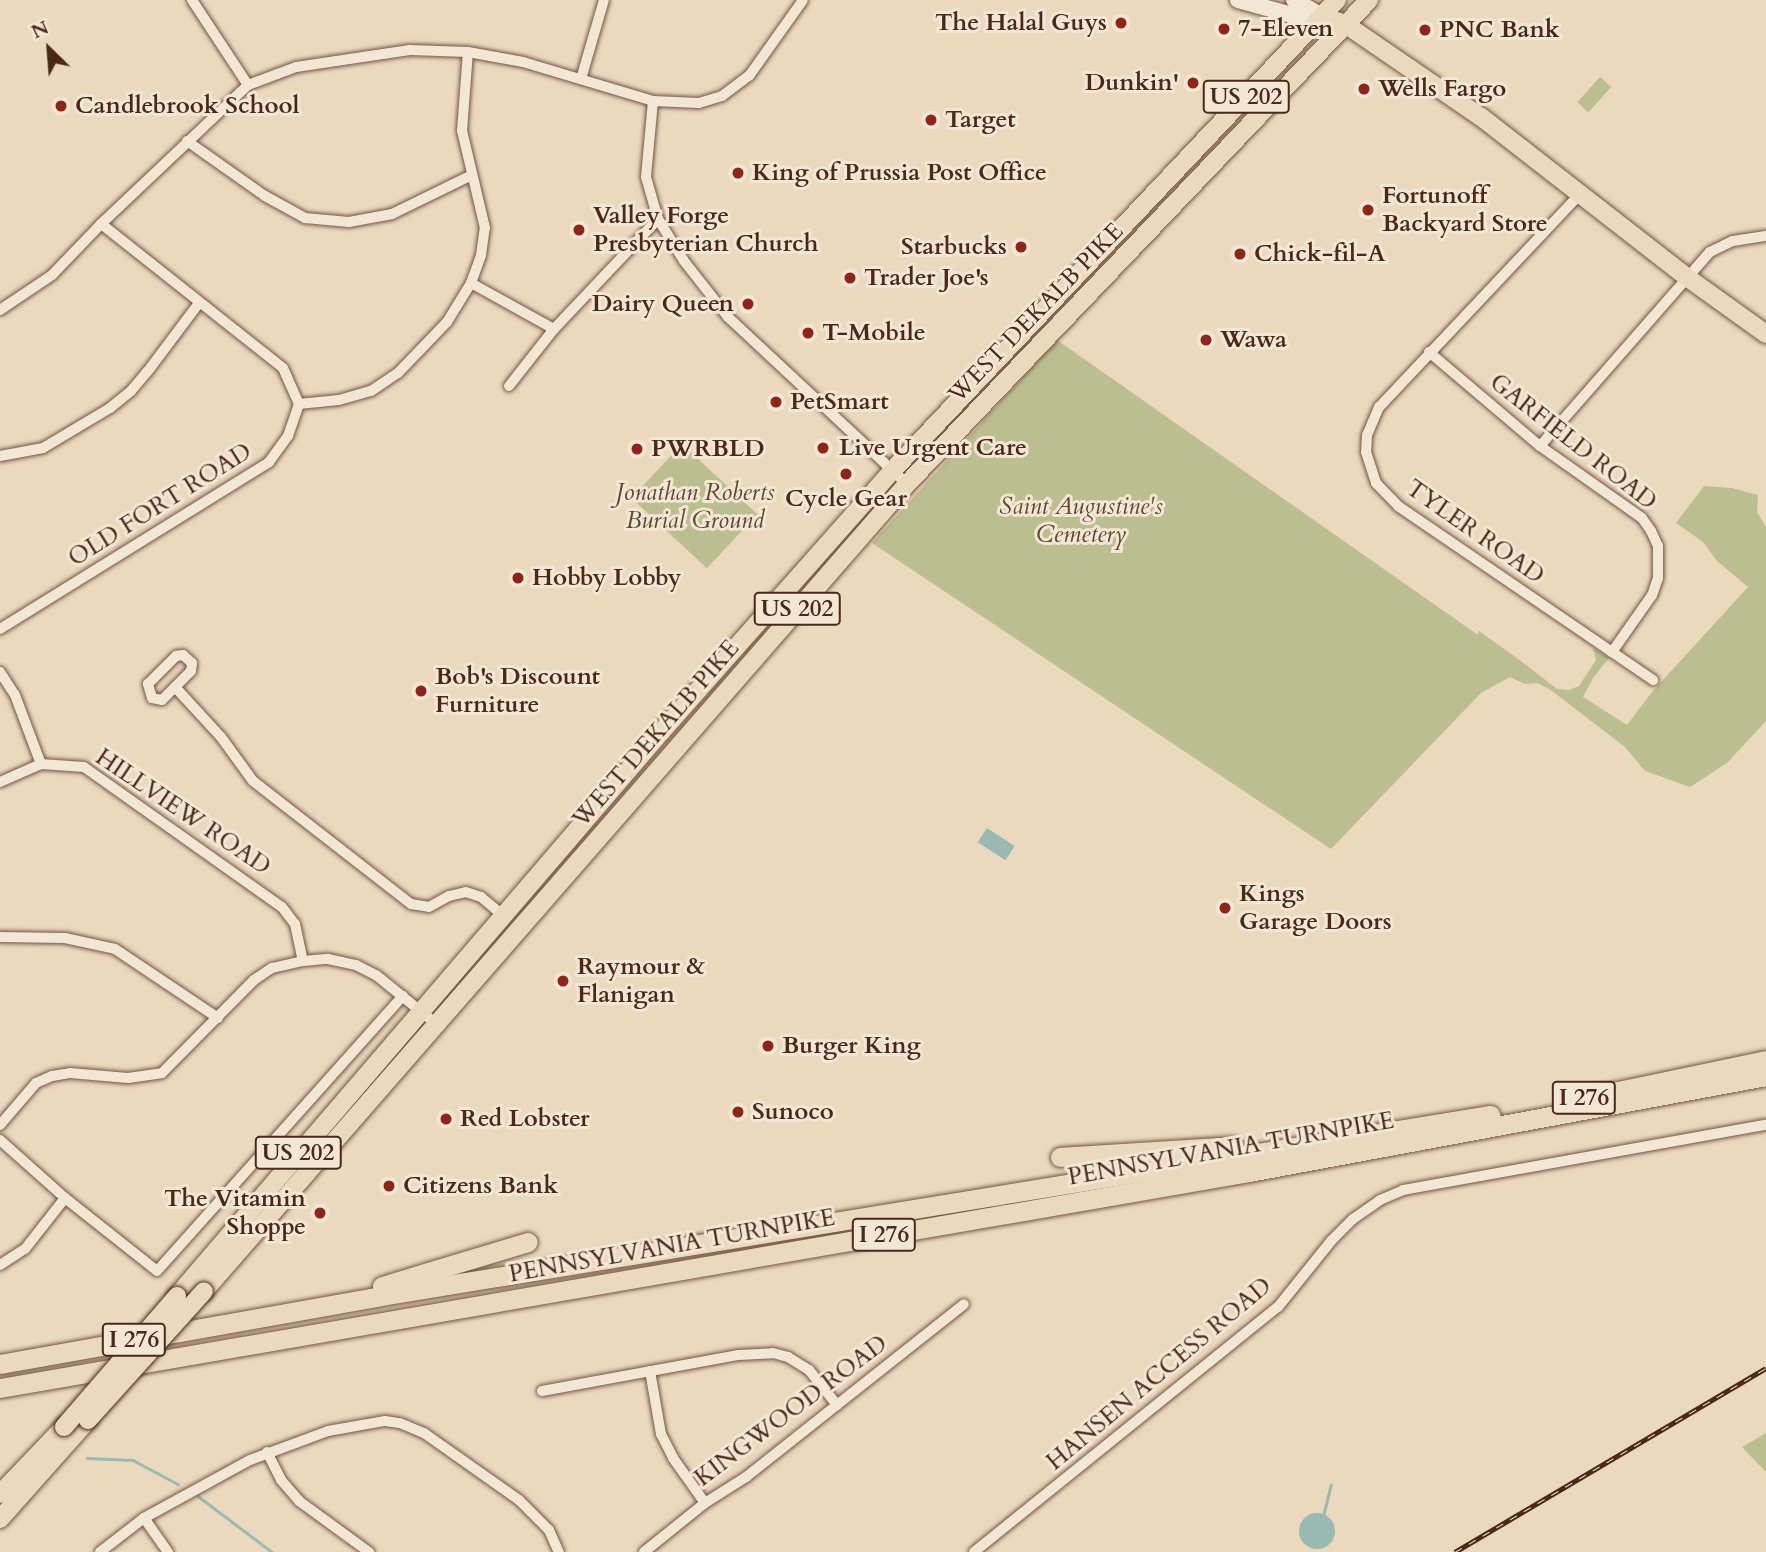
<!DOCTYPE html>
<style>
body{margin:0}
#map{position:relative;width:1766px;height:1552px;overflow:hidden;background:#ebd9be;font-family:Cardo,serif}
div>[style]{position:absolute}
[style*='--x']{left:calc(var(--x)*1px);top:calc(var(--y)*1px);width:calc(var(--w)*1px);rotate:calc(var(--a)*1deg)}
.green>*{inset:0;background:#bbbe8f;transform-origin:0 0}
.water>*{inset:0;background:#98bab2;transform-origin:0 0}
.round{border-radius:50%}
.stream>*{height:2.5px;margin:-1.25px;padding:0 1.25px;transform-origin:1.25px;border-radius:1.25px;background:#98bab2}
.roads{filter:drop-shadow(0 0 2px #735442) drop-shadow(0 0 2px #735442)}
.minor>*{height:10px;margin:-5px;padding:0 5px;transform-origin:5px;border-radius:5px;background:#f2e6d5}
.secondary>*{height:16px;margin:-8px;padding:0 8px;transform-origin:8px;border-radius:8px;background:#f2e6d5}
.primary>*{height:18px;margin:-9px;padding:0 9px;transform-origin:9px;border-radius:9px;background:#ebd9be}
.trunk>*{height:18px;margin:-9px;padding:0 9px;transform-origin:9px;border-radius:9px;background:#ebd9be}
.motorway>*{height:19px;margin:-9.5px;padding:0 9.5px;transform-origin:9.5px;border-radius:9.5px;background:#ebd9be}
.rail>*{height:5px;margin-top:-2.5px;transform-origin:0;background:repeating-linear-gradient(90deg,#f2e6d5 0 8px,#4b2818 0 16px);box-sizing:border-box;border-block:2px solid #4b2818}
.bridges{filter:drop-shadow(0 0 2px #4b2818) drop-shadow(0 0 2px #4b2818)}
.trunk-bridge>*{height:18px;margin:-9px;padding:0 9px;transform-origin:9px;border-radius:9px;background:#ebd9be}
.dots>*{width:19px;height:19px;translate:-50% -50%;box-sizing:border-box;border:4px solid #f2e6d5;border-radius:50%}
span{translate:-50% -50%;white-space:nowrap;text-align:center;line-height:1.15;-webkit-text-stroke:6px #f2e6d5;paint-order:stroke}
.shield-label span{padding:2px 5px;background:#f2e6d5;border:2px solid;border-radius:5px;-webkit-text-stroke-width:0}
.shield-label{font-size:23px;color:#4b2818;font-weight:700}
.poi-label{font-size:24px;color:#4b2818;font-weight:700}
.right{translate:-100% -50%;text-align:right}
.left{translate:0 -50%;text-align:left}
.street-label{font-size:24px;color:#4b2818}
.park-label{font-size:24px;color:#614630;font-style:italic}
.north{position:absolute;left:14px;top:14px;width:70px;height:70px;-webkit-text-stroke:5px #f2e6d5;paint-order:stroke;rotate:335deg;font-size:19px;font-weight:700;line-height:28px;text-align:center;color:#4b2818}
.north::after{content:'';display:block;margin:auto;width:24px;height:32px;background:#4b2818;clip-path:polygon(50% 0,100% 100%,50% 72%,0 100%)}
</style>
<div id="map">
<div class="green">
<div style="left:1600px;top:77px;width:15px;height:34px;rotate:42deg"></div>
<div style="clip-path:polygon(1057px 340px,1478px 635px,1479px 631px,1521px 661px,1557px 689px,1569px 690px,1579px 686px,1596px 660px,1593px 648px,1609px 658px,1593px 678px,1583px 697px,1627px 725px,1652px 692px,1748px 587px,1717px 561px,1703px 542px,1676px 523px,1704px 486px,1732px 488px,1758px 495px,1757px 512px,1766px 527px,1766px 721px,1727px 763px,1690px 787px,1645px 771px,1625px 747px,1552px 691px,1538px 683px,1525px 684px,1510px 677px,1481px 693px,1331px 849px,872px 543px)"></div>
<div style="left:682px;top:444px;width:103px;height:74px;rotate:43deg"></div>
<div style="clip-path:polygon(1766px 1433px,1766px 1472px,1742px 1447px)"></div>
</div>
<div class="water">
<div style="left:987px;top:828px;width:33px;height:17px;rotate:33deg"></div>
<div class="round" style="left:1299px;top:1513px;width:36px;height:36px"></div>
</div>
<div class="stream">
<div style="--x:87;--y:1458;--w:46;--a:2.5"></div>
<div style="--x:133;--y:1460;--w:51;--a:28.1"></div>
<div style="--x:198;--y:1496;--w:93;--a:37.1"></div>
<div style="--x:1323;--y:1516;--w:32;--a:-76"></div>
</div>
<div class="roads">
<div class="minor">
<div style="--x:192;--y:0;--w:102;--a:56.6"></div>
<div style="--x:581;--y:79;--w:82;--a:-73.8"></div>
<div style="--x:653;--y:101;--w:76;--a:95.3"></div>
<div style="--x:646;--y:177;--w:44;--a:74.1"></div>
<div style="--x:658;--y:219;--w:49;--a:58.2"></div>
<div style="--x:684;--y:261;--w:71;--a:51.8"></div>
<div style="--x:728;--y:317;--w:245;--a:43"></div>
<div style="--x:187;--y:141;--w:95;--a:35.2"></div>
<div style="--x:265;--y:196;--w:46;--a:28.8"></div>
<div style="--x:305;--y:218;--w:44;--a:5.2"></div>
<div style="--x:349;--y:222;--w:44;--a:-10.5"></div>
<div style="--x:392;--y:214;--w:89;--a:-26"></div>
<div style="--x:1580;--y:194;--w:293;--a:133.3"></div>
<div style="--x:1379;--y:407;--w:30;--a:113"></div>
<div style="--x:1367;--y:435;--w:17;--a:93"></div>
<div style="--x:1366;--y:452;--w:33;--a:72"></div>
<div style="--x:1376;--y:483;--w:32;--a:46"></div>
<div style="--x:1398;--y:506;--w:309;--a:34.3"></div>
<div style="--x:471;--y:283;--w:95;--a:29"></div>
<div style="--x:554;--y:329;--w:151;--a:-46.6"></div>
<div style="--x:0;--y:310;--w:63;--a:-33.9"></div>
<div style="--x:52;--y:275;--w:71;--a:-46.1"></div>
<div style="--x:101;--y:224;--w:202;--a:-43.4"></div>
<div style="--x:248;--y:85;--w:51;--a:-20.6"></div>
<div style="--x:296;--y:67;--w:115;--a:-8.5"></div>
<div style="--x:410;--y:50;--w:58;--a:2"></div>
<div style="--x:468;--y:52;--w:56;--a:10.3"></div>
<div style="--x:523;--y:62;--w:136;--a:16.7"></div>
<div style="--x:653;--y:101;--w:46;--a:2.5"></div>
<div style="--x:699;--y:103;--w:24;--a:-17"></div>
<div style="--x:722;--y:96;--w:34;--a:-37"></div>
<div style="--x:749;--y:76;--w:93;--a:-54.6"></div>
<div style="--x:1429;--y:352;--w:145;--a:40.3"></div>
<div style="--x:1540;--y:446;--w:125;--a:35.2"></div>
<div style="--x:1642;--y:518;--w:16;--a:55"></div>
<div style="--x:1651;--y:531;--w:17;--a:65"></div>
<div style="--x:1658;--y:546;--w:32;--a:90"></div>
<div style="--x:1658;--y:578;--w:18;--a:109"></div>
<div style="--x:1652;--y:595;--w:70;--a:125.1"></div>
<div style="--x:509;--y:386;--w:73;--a:-51.7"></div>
<div style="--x:299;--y:404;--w:40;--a:-5.7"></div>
<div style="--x:339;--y:400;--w:33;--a:-16"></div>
<div style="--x:371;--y:391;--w:32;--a:-34"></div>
<div style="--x:398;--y:373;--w:71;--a:-46.1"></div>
<div style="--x:447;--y:322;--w:46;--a:-58.4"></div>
<div style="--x:471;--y:283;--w:30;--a:-70"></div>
<div style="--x:481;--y:255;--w:27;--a:-82"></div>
<div style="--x:485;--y:228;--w:100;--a:-103.3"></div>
<div style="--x:462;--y:131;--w:79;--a:-85.7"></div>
<div style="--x:1540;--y:446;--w:258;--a:-48.8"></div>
<div style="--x:1710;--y:252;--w:25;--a:-26"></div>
<div style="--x:1733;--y:241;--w:33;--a:-9"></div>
<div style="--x:0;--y:456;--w:44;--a:-10.5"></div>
<div style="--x:43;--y:448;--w:78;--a:-30.8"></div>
<div style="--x:110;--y:408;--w:27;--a:-39"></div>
<div style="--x:131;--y:391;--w:26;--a:-50"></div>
<div style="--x:148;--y:371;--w:85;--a:-53.1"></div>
<div style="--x:0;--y:629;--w:317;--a:-31.8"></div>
<div style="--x:269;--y:462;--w:32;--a:-54"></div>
<div style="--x:288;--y:436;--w:34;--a:-71"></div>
<div style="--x:299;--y:404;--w:39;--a:-114"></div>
<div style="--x:283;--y:368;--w:232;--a:-141.6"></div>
<div style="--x:183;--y:655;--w:12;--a:42"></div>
<div style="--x:192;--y:663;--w:8;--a:97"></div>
<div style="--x:191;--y:671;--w:41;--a:135"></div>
<div style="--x:162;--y:700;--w:10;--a:-169"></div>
<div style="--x:152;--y:698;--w:15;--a:-106"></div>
<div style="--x:148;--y:684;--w:40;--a:-45"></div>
<div style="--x:176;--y:656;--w:7;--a:-8"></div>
<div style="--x:0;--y:672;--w:27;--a:57"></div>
<div style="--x:15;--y:695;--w:74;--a:69.4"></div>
<div style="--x:175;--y:687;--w:68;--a:47.4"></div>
<div style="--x:221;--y:737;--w:54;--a:54"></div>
<div style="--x:253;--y:781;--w:200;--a:37.9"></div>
<div style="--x:411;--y:904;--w:18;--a:9"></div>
<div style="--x:429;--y:907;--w:23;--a:-29"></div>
<div style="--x:449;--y:896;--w:17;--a:-13"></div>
<div style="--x:466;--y:892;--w:16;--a:18"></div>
<div style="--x:481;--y:897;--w:31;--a:40"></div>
<div style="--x:0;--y:782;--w:45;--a:-23.7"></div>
<div style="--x:41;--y:764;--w:43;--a:4"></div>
<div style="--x:84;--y:767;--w:242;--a:35.3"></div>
<div style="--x:282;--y:907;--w:21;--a:53"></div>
<div style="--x:295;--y:924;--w:38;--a:78"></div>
<div style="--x:0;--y:937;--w:65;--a:0.9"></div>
<div style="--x:65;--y:938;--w:51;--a:12.4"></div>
<div style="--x:115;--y:949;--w:124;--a:33.8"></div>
<div style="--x:0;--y:1125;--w:55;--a:-49.4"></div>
<div style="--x:36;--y:1083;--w:17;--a:-24"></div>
<div style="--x:52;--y:1076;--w:18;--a:-9"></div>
<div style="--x:70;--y:1073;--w:58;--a:4.9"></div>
<div style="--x:128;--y:1078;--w:34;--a:-8"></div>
<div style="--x:162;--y:1073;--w:131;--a:-45.3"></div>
<div style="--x:254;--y:980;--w:22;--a:-34"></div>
<div style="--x:272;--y:968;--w:32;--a:-13"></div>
<div style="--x:303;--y:961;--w:25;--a:-5"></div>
<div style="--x:328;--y:959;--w:29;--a:12"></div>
<div style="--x:356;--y:965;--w:22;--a:27"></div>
<div style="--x:376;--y:975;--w:76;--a:39.1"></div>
<div style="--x:0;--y:1140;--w:87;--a:41.7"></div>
<div style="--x:65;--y:1198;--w:117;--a:38.4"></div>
<div style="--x:157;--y:1271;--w:369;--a:-48.2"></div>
<div style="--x:0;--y:1265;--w:30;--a:-33"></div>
<div style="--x:25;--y:1249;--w:65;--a:-51.9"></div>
<div style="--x:650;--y:1371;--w:64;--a:80.1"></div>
<div style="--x:661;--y:1434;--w:27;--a:63"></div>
<div style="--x:673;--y:1458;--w:55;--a:54.6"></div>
<div style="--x:542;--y:1391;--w:200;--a:-10.4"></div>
<div style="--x:739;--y:1355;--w:34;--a:-3"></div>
<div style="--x:773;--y:1353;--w:16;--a:15"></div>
<div style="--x:788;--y:1357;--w:25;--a:32"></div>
<div style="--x:809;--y:1370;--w:45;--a:51.3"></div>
<div style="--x:267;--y:1452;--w:31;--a:63"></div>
<div style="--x:281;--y:1480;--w:28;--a:49"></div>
<div style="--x:299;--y:1501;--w:87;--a:36.1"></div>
<div style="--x:144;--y:1518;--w:42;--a:54.8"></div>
<div style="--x:100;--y:1552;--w:56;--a:-37.7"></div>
<div style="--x:144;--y:1518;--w:121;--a:-28.7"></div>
<div style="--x:250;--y:1460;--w:83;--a:-20.4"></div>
<div style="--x:328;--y:1431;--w:58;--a:-10"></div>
<div style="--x:385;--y:1421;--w:15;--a:8"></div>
<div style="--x:400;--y:1423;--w:26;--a:23"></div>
<div style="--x:424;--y:1433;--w:116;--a:35.2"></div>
<div style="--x:519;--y:1500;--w:42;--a:45"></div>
<div style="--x:549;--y:1530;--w:24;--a:66"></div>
<div style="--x:644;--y:1552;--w:78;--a:-38.8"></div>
<div style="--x:705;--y:1503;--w:49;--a:-32.4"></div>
<div style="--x:746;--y:1477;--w:278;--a:-38.4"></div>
<div style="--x:974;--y:1552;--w:390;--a:-38.9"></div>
<div style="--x:1278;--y:1307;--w:85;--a:-51.2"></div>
<div style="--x:1331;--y:1241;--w:31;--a:-45"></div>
<div style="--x:1353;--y:1219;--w:33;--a:-35"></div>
<div style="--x:1380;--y:1200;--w:25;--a:-23"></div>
<div style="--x:1403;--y:1190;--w:369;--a:-10.2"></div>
</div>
<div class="secondary">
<div style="--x:1238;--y:0;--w:56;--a:15.5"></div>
<div style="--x:1292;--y:15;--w:30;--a:2"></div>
<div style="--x:1294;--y:0;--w:32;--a:30"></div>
</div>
<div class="primary">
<div style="--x:1322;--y:16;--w:24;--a:19"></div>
<div style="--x:1345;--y:24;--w:165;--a:34.4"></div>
<div style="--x:1481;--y:117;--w:262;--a:37.9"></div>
<div style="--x:1688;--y:278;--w:96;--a:35.7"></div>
</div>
<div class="trunk">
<div style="--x:204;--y:1291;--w:1070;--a:-48.94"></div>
<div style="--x:907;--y:484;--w:669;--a:-46.33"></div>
<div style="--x:177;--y:1296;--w:745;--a:-49.36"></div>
<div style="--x:662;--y:731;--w:347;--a:-48.5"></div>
<div style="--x:892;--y:471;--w:648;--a:-46.63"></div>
<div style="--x:0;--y:1494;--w:93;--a:-46.3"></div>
<div style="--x:0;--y:1519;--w:132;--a:-48.4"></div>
</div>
<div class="motorway">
<div style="--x:1589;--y:1097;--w:181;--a:-11.8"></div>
<div style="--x:1060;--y:1157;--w:174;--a:-3.6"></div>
<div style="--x:382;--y:1286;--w:152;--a:-16.8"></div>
<div style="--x:0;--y:1364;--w:386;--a:-10.1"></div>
<div style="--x:380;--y:1296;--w:1125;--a:-9.26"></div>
<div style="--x:0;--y:1388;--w:1268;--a:-9.81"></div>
<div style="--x:1249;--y:1172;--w:526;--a:-10.52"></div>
</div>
</div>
<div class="rail">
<div style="--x:1455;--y:1552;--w:361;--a:-30.6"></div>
</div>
<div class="bridges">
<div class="trunk-bridge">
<div style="--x:88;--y:1420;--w:173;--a:-48"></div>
<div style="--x:64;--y:1427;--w:173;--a:-49.2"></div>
</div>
</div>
<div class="dots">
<div style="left:1121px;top:23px;background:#8f2418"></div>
<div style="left:1224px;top:29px;background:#8f2418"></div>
<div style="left:1425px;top:30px;background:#8f2418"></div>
<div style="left:1193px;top:83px;background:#8f2418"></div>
<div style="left:1364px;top:89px;background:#8f2418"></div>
<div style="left:61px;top:106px;background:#8f2418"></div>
<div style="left:931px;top:120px;background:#8f2418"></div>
<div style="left:738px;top:173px;background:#8f2418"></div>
<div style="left:1368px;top:210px;background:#8f2418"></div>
<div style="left:579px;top:230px;background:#8f2418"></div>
<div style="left:1021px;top:247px;background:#8f2418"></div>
<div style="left:1240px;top:254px;background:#8f2418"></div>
<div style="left:850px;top:278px;background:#8f2418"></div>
<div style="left:748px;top:304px;background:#8f2418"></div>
<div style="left:808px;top:333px;background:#8f2418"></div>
<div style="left:1206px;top:340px;background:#8f2418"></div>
<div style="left:776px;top:402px;background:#8f2418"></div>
<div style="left:823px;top:448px;background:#8f2418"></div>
<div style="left:637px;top:449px;background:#8f2418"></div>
<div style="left:846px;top:474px;background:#8f2418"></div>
<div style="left:518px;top:578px;background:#8f2418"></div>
<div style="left:421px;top:691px;background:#8f2418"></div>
<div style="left:1225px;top:908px;background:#8f2418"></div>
<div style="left:563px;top:981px;background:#8f2418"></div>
<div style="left:768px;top:1046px;background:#8f2418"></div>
<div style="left:738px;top:1112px;background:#8f2418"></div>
<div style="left:446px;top:1119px;background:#8f2418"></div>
<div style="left:389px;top:1186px;background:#8f2418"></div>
<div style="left:320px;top:1213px;background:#8f2418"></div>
</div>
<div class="shield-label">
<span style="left:1246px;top:97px">US 202</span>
<span style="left:797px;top:609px">US 202</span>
<span style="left:1584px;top:1098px">I 276</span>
<span style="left:298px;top:1153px">US 202</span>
<span style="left:884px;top:1235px">I 276</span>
<span style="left:134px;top:1340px">I 276</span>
</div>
<div class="poi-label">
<span class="right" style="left:1107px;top:23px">The Halal Guys</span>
<span class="left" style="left:1238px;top:29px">7-Eleven</span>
<span class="left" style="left:1439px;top:30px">PNC Bank</span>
<span class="right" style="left:1179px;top:83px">Dunkin'</span>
<span class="left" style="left:1378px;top:89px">Wells Fargo</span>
<span class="left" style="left:75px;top:106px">Candlebrook School</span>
<span class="left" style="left:945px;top:120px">Target</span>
<span class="left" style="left:752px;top:173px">King of Prussia Post Office</span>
<span class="left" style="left:1382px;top:210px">Fortunoff<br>Backyard Store</span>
<span class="left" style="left:593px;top:230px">Valley Forge<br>Presbyterian Church</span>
<span class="right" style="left:1007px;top:247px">Starbucks</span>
<span class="left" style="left:1254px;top:254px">Chick-fil-A</span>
<span class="left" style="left:864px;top:278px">Trader Joe's</span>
<span class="right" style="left:734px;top:304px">Dairy Queen</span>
<span class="left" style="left:822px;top:333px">T-Mobile</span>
<span class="left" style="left:1220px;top:340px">Wawa</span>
<span class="left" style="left:790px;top:402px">PetSmart</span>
<span class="left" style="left:839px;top:448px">Live Urgent Care</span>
<span class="left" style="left:651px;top:449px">PWRBLD</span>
<span style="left:846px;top:499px">Cycle Gear</span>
<span class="left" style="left:532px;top:578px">Hobby Lobby</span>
<span class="left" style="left:435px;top:691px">Bob's Discount<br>Furniture</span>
<span class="left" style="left:1239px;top:908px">Kings<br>Garage Doors</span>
<span class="left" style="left:577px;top:981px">Raymour &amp;<br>Flanigan</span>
<span class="left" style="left:782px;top:1046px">Burger King</span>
<span class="left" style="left:752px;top:1112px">Sunoco</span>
<span class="left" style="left:460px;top:1119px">Red Lobster</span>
<span class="left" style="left:403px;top:1186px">Citizens Bank</span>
<span class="right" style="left:306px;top:1213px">The Vitamin<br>Shoppe</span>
</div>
<div class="street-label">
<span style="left:1036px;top:313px;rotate:-46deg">WEST DEKALB PIKE</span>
<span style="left:1573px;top:442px;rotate:38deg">GARFIELD ROAD</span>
<span style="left:160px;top:505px;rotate:-32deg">OLD FORT ROAD</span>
<span style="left:1475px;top:532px;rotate:35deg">TYLER ROAD</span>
<span style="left:656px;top:734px;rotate:-49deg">WEST DEKALB PIKE</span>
<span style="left:183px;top:812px;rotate:34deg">HILLVIEW ROAD</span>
<span style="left:1231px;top:1149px;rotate:-10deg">PENNSYLVANIA TURNPIKE</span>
<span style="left:672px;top:1246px;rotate:-10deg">PENNSYLVANIA TURNPIKE</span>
<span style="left:1159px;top:1374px;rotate:-40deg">HANSEN ACCESS ROAD</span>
<span style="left:791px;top:1411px;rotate:-37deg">KINGWOOD ROAD</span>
</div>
<div class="park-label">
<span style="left:695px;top:507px">Jonathan Roberts<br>Burial Ground</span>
<span style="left:1081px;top:521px">Saint Augustine's<br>Cemetery</span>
</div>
<div class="north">N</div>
</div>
